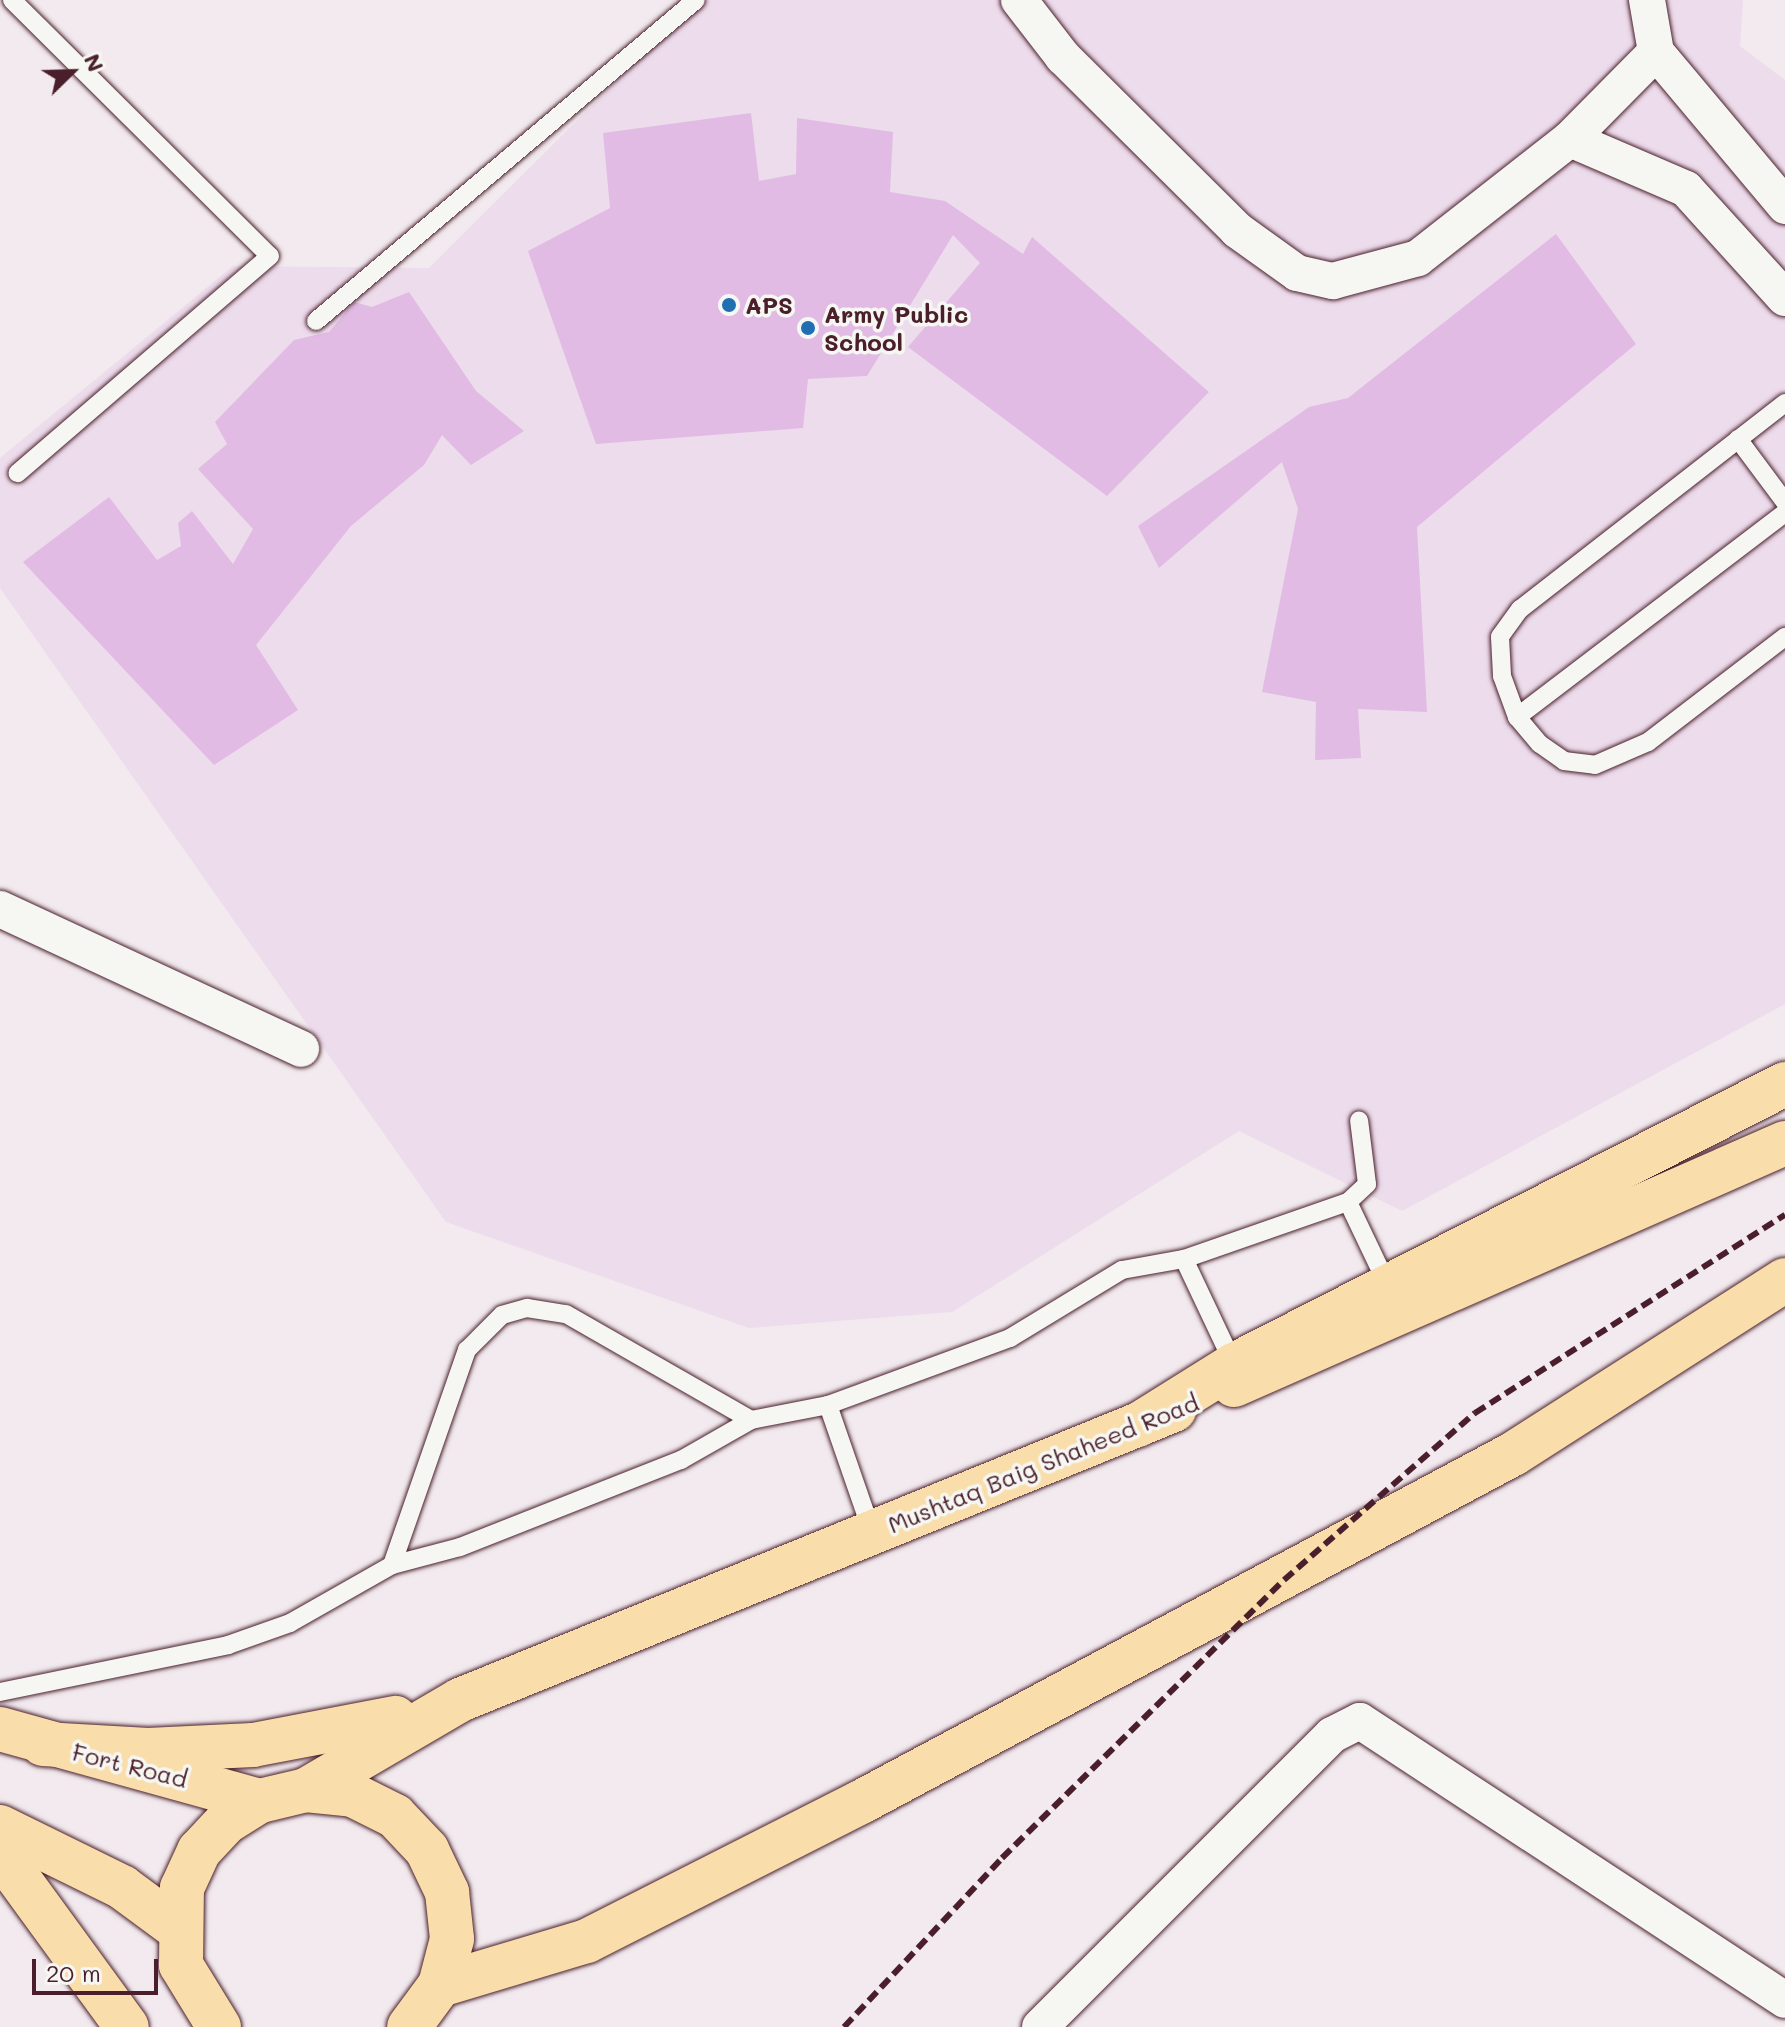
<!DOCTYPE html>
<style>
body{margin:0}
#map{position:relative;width:1785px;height:2027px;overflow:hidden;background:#f2eaef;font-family:Mali,sans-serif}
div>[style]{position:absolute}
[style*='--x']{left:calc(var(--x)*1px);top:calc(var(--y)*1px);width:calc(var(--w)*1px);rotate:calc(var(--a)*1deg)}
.built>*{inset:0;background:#eddcec}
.building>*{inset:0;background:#e1bbe4}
.roads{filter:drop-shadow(0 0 2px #4a1f2b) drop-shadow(0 0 2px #4a1f2b)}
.lane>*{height:18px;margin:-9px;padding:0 9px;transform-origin:9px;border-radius:9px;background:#f6f6f2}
.street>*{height:36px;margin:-18px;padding:0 18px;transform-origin:18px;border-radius:18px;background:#f6f6f2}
.primary>*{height:44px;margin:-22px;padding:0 22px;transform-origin:22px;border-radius:22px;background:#f9deab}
.highway>*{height:44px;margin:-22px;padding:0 22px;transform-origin:22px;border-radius:22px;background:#f9deab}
.rail>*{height:6px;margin-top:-3px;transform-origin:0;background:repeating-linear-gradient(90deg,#4a1f2b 0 12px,transparent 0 18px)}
.dots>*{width:22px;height:22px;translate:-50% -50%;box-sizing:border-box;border:4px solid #f6f6f2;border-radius:50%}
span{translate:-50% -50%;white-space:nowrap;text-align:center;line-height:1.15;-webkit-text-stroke:7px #f6f6f2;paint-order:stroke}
.poi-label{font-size:24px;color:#4a1f2b;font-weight:700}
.left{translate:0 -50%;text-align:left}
.street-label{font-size:24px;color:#4a1f2b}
.north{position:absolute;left:32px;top:32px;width:80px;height:80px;-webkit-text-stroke:6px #f6f6f2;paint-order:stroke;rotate:67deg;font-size:22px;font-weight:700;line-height:32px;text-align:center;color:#4a1f2b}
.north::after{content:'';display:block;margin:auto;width:28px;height:36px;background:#4a1f2b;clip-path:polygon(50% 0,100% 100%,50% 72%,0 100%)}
.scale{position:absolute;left:32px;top:1959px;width:126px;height:36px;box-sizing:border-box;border:4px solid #4a1f2b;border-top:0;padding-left:10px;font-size:24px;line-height:28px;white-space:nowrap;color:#4a1f2b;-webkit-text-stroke:6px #f6f6f2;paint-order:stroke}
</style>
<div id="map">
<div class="built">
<div style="clip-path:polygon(698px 0,1743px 0,1740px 46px,1785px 80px,1785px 1004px,1402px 1211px,1239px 1131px,952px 1312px,749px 1328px,446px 1222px,0 588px,0 458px,233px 266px,429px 268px)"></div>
</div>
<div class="building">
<div style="clip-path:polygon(751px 113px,759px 181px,796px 174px,797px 118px,893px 132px,890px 192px,945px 201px,1023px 254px,1032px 237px,1209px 392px,1107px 496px,908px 347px,980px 263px,953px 235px,867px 376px,808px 379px,803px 428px,596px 444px,528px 251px,610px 208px,603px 133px)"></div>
<div style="clip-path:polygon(1556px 234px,1636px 344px,1417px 527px,1427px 712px,1358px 709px,1361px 758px,1315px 760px,1316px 702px,1262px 692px,1298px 509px,1282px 462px,1159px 568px,1138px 526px,1309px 407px,1348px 398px)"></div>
<div style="clip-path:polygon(409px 292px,476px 391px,524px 431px,471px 465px,442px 435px,424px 465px,351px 526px,256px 645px,298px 710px,214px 765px,23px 562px,109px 497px,157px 560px,181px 546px,178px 523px,192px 511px,233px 564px,253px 529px,198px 469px,227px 444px,215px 422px,294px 340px,329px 332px,354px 302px,372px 307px)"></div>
</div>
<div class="roads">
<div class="lane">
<div style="--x:12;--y:0;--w:363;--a:44.8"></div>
<div style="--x:270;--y:256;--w:333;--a:139.3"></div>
<div style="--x:316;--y:321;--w:497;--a:-40.2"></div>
<div style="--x:1785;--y:403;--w:336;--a:142.1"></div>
<div style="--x:1520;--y:609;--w:34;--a:126"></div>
<div style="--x:1500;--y:637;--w:39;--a:87"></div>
<div style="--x:1502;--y:676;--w:44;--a:69.9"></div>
<div style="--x:1517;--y:717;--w:35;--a:50"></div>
<div style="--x:1540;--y:744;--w:29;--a:35"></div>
<div style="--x:1564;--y:761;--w:31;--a:7"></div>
<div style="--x:1595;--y:765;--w:58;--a:-23.5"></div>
<div style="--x:1648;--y:742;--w:173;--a:-37.5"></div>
<div style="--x:1738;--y:439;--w:79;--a:53.3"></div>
<div style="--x:1517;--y:717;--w:337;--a:-37.3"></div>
<div style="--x:1348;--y:1202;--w:93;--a:64.5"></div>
<div style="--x:1184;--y:1259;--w:117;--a:64.7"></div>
<div style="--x:828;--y:1405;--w:134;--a:70.9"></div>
<div style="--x:392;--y:1565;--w:228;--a:-70.8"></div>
<div style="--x:467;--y:1350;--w:49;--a:-45"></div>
<div style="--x:502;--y:1315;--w:26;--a:-16"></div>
<div style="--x:527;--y:1308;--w:39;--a:9"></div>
<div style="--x:566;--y:1314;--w:213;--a:29.8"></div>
<div style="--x:0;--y:1692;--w:233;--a:-11.6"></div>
<div style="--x:228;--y:1645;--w:66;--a:-19.5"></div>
<div style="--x:290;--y:1623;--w:117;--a:-29.6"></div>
<div style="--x:392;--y:1565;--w:70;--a:-14.8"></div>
<div style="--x:460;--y:1547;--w:238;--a:-21.5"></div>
<div style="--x:681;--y:1460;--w:81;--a:-29.7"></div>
<div style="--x:751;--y:1420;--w:78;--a:-11"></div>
<div style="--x:828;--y:1405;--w:194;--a:-20.2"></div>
<div style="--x:1010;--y:1338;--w:131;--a:-31.3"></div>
<div style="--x:1122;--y:1270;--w:63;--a:-10.1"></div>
<div style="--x:1184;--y:1259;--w:174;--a:-19.2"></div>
<div style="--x:1348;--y:1202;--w:26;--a:-43"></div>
<div style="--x:1367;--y:1184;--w:64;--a:-97.1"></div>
</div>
<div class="street">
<div style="--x:1019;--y:0;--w:72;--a:52.3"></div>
<div style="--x:1063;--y:57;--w:245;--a:44.8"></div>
<div style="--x:1237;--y:230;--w:74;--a:35.6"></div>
<div style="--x:1297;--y:273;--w:37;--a:13"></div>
<div style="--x:1333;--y:281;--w:88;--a:-15.1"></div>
<div style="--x:1418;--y:258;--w:193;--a:-38.1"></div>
<div style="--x:1570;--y:139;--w:122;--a:-45.3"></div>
<div style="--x:1647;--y:0;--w:53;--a:80.2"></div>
<div style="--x:1656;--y:52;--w:201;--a:50"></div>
<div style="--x:1570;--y:139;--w:126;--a:23.3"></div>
<div style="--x:1686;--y:189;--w:147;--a:47.8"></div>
<div style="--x:0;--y:909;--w:332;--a:24.9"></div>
<div style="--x:1040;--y:2027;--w:413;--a:-45"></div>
<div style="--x:1332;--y:1735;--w:31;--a:-27"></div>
<div style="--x:1360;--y:1721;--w:508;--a:33.28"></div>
</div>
<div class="primary">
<div style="--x:1234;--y:1385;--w:602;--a:-23.71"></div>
<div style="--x:0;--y:1729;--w:270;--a:15.5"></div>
<div style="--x:43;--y:1744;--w:105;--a:3.3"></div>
<div style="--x:148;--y:1750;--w:105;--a:-2.7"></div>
<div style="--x:253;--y:1745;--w:145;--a:-10.8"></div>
<div style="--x:306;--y:1790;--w:178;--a:-30.3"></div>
<div style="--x:460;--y:1700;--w:771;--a:-22.11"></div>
<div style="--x:0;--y:1827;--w:136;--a:26.2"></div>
<div style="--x:122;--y:1887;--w:67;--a:36.5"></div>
<div style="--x:0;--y:1853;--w:215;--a:53.9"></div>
<div style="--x:440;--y:1985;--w:153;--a:-16.7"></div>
<div style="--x:587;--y:1941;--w:307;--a:-26.9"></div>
<div style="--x:861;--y:1802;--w:739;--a:-28.09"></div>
<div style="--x:1513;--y:1454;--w:323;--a:-32.6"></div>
<div style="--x:219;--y:2027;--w:73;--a:-121.5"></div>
<div style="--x:181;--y:1965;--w:77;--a:-89.3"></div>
<div style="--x:182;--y:1888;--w:41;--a:-65.3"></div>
<div style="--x:199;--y:1851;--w:40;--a:-47"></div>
<div style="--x:226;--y:1822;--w:40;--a:-32"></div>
<div style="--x:260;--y:1801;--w:47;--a:-13.4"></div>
<div style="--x:306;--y:1790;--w:47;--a:6.1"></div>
<div style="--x:353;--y:1795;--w:47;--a:26.6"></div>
<div style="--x:395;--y:1816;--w:47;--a:46.7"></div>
<div style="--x:427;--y:1850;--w:47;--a:64.5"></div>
<div style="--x:447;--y:1892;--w:47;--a:83.9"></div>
<div style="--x:452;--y:1939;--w:48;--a:104.6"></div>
<div style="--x:440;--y:1985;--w:52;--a:126.4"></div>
</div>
<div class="highway">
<div style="--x:1138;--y:1425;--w:113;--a:-32"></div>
<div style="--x:1234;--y:1365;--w:619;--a:-27.02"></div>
</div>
</div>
<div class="rail">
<div style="--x:844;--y:2027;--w:231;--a:-46.9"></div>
<div style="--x:1002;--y:1858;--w:396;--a:-44.6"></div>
<div style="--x:1284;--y:1580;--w:254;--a:-41.2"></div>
<div style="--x:1475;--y:1413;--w:368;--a:-32.6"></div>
</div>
<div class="dots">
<div style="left:729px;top:305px;background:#1f6fb2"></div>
<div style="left:808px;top:328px;background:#1f6fb2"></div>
</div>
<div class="poi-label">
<span class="left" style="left:745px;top:305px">APS</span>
<span class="left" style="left:824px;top:328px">Army Public<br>School</span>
</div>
<div class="street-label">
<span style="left:1043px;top:1463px;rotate:-22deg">Mushtaq Baig Shaheed Road</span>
<span style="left:130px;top:1765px;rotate:14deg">Fort Road</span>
</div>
<div class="north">N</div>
<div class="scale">20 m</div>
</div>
